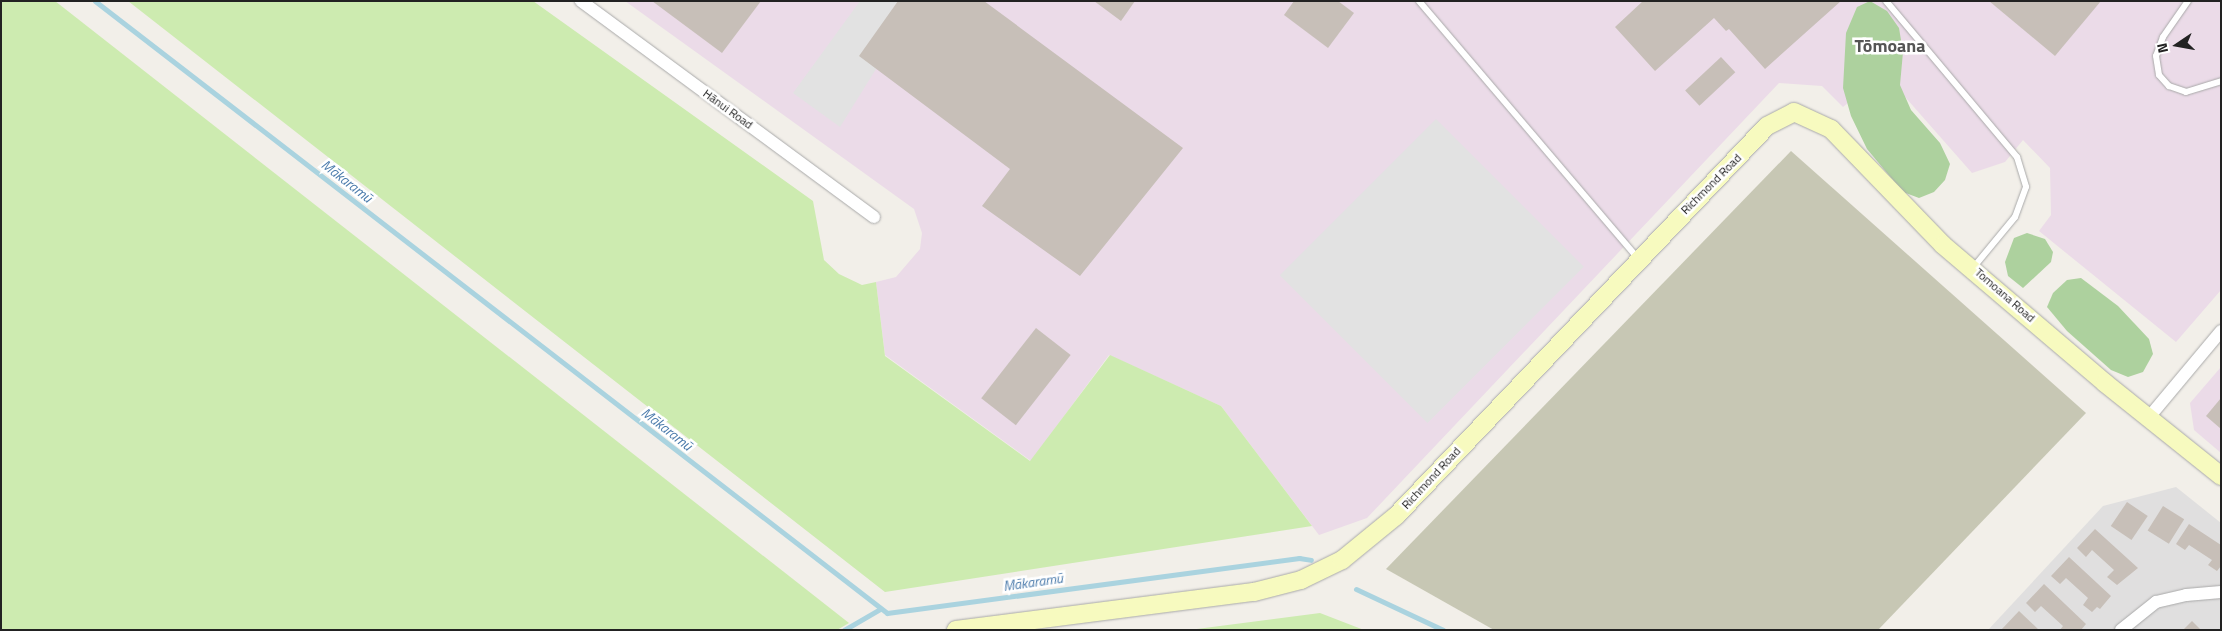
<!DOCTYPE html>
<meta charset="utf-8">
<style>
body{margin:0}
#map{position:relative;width:2222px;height:631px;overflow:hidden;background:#f2efe9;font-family:"Titillium Web",sans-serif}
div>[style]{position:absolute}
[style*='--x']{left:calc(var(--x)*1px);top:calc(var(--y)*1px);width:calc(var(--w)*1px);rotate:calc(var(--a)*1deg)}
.residential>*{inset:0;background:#e0dfdf}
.industrial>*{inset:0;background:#ebdbe8}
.construction>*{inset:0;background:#c7c7b4}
.grass>*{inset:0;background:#cdebb0}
.forest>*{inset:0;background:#add19e}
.parking>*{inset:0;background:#e2e2e2;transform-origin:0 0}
.stream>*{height:5px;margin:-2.5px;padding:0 2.5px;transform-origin:2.5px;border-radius:2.5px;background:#aad3df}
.building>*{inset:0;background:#c7bfb8;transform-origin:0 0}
.roads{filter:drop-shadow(0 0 1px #a9a9a9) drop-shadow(0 0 1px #a9a9a9)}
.lane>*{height:6px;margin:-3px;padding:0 3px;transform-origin:3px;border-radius:3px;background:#fff}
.street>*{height:12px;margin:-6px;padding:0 6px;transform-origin:6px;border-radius:6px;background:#fff}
.secondary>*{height:18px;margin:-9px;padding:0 9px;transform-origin:9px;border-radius:9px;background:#f7fabf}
span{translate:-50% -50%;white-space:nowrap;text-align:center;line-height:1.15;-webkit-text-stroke:5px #fff;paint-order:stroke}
.street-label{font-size:12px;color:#222}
.water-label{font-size:14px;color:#4a7aab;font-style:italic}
.district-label{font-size:18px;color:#555;font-weight:700}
.frame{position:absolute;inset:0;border:2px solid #222;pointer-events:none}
.north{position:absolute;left:2152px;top:20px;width:50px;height:50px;-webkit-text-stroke:4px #fff;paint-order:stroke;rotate:258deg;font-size:14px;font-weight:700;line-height:20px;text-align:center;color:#222}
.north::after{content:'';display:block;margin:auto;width:18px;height:22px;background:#222;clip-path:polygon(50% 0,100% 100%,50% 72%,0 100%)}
</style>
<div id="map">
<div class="residential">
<div style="clip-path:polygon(2176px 487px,2221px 523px,2221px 630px,1988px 630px,2103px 506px)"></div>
</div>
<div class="industrial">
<div style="clip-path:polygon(625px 1px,2221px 1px,2221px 290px,2176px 342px,2039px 231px,2051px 215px,2050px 168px,2023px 140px,2005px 162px,1972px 173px,1884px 73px,1843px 107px,1822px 86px,1779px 83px,1367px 518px,1319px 535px,1221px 406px,1109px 355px,1031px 461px,885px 355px,876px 282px,896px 277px,920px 249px,922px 233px,914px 209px)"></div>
<div style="clip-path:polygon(2221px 367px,2221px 453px,2194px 430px,2190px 403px)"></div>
</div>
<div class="construction">
<div style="clip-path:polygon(1791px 151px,2086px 413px,1878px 630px,1494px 630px,1386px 569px)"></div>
</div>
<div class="grass">
<div style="clip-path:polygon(1px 1px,55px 1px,849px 623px,837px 630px,1px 630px)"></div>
<div style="clip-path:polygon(128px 1px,533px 1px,813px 201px,824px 260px,839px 274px,862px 285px,876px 282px,885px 356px,1030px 461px,1110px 355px,1221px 406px,1312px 526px,885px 592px)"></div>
<div style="clip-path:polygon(1320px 613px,1364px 630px,1189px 630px)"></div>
</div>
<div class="forest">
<div style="clip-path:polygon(1870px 1px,1887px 11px,1899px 28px,1903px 52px,1900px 85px,1911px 110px,1940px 143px,1950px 164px,1945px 180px,1934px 192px,1919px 198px,1903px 192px,1867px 149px,1851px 116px,1843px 88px,1846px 33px,1857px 7px)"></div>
<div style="clip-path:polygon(2027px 233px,2045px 239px,2053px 252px,2051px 262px,2023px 288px,2008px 276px,2005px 262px,2014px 238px)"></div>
<div style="clip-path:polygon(2081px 278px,2118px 306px,2149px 339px,2153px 354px,2143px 372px,2128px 377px,2111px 370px,2067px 331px,2047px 307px,2053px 293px,2067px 280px)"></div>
</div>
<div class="parking">
<div style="clip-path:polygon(860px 1px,898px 1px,876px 69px,840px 127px,793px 93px)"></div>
<div style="left:1436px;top:119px;width:209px;height:221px;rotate:45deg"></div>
</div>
<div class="stream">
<div style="--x:95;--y:1;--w:1001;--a:37.69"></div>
<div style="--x:887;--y:613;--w:416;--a:-7.6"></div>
<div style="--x:1299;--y:558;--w:12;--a:9"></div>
<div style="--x:1356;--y:589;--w:96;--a:25.2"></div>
<div style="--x:844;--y:630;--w:42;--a:-30.3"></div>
</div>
<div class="building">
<div style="clip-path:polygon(652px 1px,761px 1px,722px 53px)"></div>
<div style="clip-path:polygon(898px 1px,984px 1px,1183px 148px,1080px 276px,982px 206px,1010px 169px,859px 56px)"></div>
<div style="clip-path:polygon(1094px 1px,1135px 1px,1121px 21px)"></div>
<div style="clip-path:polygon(1294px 1px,1338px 1px,1354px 13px,1328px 48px,1284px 15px)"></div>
<div style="clip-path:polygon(1643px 1px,1841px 1px,1765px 69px,1729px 29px,1726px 31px,1714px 18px,1655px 71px,1615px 27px)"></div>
<div style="clip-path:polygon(1989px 1px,2101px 1px,2055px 56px)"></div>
<div style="left:1721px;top:57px;width:21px;height:49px;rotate:47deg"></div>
<div style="left:1036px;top:328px;width:44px;height:89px;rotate:38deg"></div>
<div style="clip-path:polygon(2221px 398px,2221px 429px,2206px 416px)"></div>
<div style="left:2127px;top:502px;width:25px;height:29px;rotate:34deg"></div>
<div style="left:2163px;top:506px;width:25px;height:29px;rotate:32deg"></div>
<div style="clip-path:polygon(2189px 524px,2221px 545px,2221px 566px,2217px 571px,2208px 565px,2212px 560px,2189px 545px,2185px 550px,2176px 544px)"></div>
<div style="clip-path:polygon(2095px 529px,2138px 568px,2117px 585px,2107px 577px,2114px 570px,2092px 550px,2086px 557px,2077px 548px)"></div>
<div style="clip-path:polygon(2069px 557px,2111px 596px,2100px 609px,2097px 607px,2092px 612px,2083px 605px,2088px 598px,2066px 578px,2060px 584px,2051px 576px)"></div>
<div style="clip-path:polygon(2044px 584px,2086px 624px,2081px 630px,2060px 630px,2063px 626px,2041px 606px,2035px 612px,2026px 603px)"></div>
<div style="clip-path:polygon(2019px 611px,2039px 630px,2001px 630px)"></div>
<div style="clip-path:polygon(2192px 621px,2201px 630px,2183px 630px)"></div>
</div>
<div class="roads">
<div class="lane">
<div style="--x:1419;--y:1;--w:338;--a:49.6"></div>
<div style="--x:1886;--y:1;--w:204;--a:50"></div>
<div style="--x:2017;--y:157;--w:31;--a:73"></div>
<div style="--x:2026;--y:187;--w:32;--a:110"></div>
<div style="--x:2015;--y:217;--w:66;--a:129.5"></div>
<div style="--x:2188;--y:1;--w:44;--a:124.8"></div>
<div style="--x:2163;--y:37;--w:20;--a:110"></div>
<div style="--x:2156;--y:56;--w:19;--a:81"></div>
<div style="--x:2159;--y:75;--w:15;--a:48"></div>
<div style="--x:2169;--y:86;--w:18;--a:19"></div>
<div style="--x:2186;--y:92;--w:37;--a:-17"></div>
</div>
<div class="street">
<div style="--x:581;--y:1;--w:364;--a:36.4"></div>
<div style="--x:2150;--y:416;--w:111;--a:-50.1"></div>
<div style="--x:2121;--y:630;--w:45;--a:-38.7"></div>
<div style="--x:2156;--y:602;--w:31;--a:-13"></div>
<div style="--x:2186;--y:595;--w:35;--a:-5"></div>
</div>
<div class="secondary">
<div style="--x:956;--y:630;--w:300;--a:-7.3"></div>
<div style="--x:1254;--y:592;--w:49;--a:-14.3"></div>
<div style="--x:1301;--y:580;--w:46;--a:-26"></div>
<div style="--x:1342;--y:560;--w:70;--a:-39.2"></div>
<div style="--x:1396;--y:516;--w:538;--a:-46.43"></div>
<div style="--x:1767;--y:126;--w:30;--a:-27"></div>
<div style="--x:1794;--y:112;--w:41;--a:24.7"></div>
<div style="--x:1831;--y:129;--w:161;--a:46"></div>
<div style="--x:1943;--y:245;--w:213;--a:40.4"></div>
<div style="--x:2105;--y:383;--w:149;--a:38.7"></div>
</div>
</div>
<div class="street-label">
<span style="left:728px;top:109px;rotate:36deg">Hānui Road</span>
<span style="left:1711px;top:184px;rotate:-45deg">Richmond Road</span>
<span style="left:2005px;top:295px;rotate:41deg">Tomoana Road</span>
<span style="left:1431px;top:478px;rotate:-47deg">Richmond Road</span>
</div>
<div class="water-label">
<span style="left:347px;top:181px;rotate:38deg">Mākaramū</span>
<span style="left:667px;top:429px;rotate:38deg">Mākaramū</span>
<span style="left:1033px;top:582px;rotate:-8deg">Mākaramū</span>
</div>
<div class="district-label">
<span style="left:1890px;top:46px">Tōmoana</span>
</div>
<div class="frame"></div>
<div class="north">N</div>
</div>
